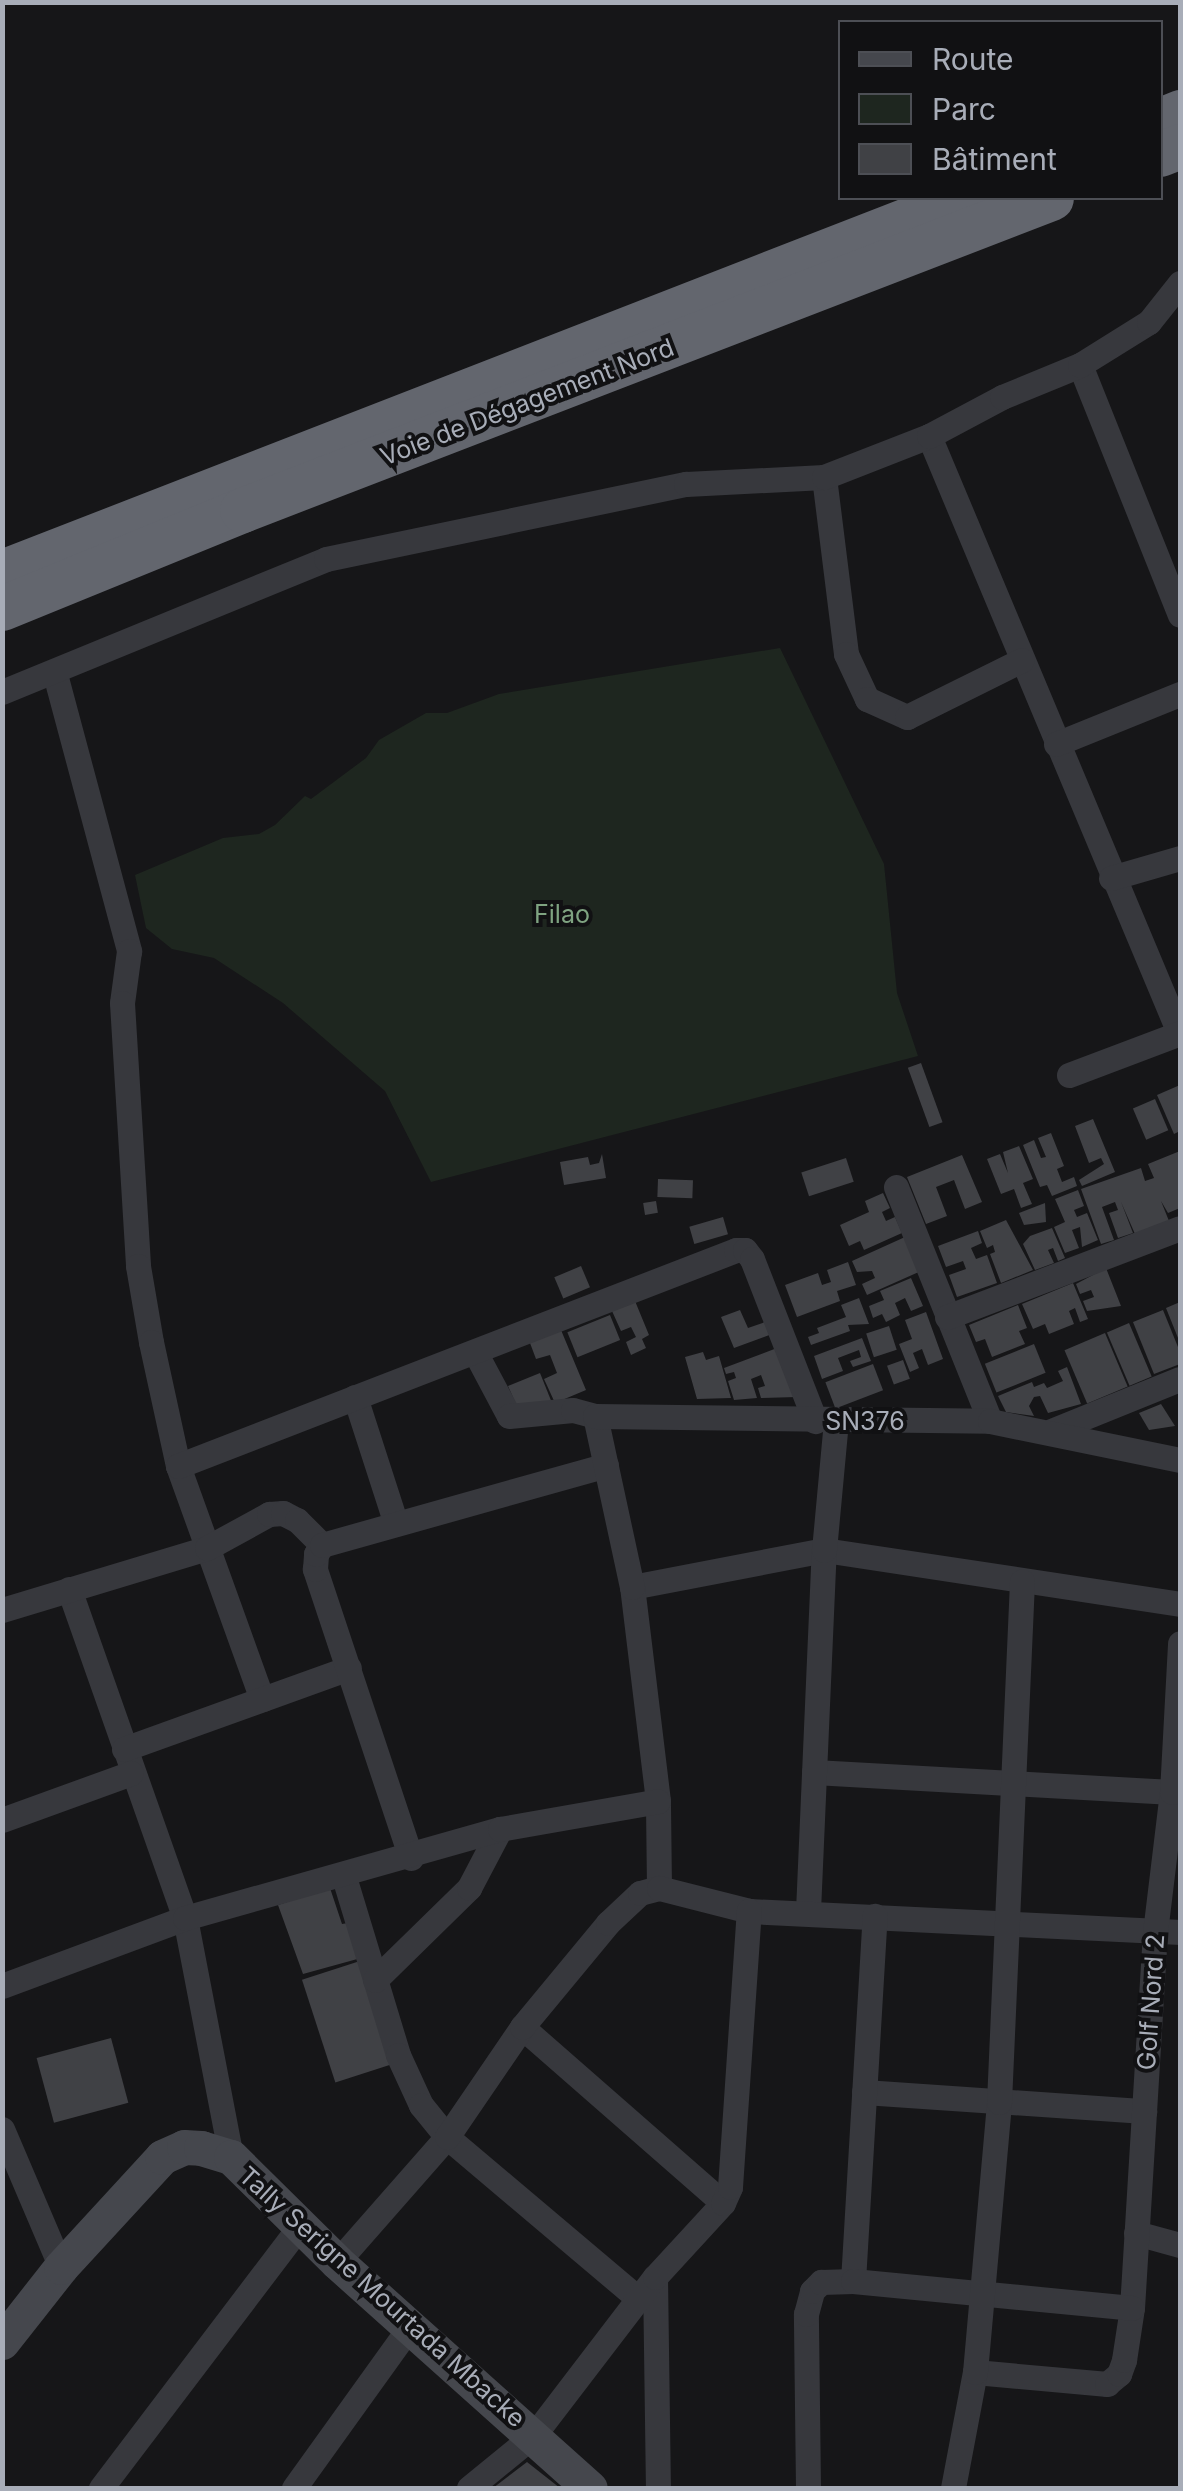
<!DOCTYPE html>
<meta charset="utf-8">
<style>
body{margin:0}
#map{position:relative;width:1183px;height:2491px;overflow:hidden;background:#161618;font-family:Inter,sans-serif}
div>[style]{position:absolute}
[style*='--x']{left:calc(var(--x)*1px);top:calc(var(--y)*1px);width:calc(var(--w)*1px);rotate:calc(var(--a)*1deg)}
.green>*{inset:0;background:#1e261f}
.building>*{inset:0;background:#404145;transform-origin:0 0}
.street>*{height:25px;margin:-12.5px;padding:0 12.5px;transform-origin:12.5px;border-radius:12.5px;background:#37383d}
.secondary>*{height:35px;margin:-17.5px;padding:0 17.5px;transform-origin:17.5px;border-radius:17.5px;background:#45474d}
.highway>*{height:45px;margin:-22.5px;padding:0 22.5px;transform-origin:22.5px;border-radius:22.5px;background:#63666e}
span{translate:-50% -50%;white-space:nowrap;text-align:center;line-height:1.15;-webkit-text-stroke:8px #111113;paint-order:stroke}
.street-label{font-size:25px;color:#a8adb8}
.park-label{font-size:25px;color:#7fa381}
.frame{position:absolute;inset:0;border:5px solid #a8adb8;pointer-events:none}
.legend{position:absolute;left:838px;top:20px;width:325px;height:180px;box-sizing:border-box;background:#111113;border:2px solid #4d4f55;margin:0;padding:12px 18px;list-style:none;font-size:30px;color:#a8adb8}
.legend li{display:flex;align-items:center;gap:20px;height:50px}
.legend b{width:50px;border:2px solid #4d4f55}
</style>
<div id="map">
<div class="green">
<div style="clip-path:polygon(780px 648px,884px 864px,897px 993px,918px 1056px,431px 1182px,385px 1091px,283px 1003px,214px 958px,172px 949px,146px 928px,135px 875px,223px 838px,259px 834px,275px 825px,305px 796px,311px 799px,366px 758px,379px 740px,426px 713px,447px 713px,499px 694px)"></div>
</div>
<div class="building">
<div style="left:921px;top:1063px;width:63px;height:14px;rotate:70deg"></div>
<div style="clip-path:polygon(1180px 1085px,1180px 1131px,1174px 1134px,1157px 1095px)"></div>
<div style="left:1155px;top:1099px;width:34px;height:24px;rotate:67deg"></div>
<div style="clip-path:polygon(1093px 1119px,1115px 1172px,1082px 1186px,1079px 1180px,1104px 1164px,1101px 1158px,1089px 1163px,1075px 1126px)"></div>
<div style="clip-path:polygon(1051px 1133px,1064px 1166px,1057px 1169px,1062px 1182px,1074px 1177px,1077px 1186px,1052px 1196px,1047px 1185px,1040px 1187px,1023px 1145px,1034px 1140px,1041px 1158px,1046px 1157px,1038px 1138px)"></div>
<div style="clip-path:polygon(1019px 1146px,1033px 1179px,1023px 1183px,1032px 1204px,1021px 1208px,1014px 1189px,1001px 1194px,987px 1159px,1000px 1154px,1008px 1173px,1003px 1152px)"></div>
<div style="clip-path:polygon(1180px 1151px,1180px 1208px,1168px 1213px,1161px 1201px,1169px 1221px,1135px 1234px,1121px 1202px,1133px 1233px,1118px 1238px,1109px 1213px,1118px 1210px,1115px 1202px,1102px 1207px,1114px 1240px,1101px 1244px,1081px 1189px,1141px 1168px,1145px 1181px,1154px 1178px,1148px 1164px)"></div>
<div style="clip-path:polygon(602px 1154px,606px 1178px,564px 1185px,560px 1162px,588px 1157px,590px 1165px,599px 1163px)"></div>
<div style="clip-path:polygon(962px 1155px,982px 1202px,965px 1209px,954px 1180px,936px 1187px,947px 1216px,926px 1224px,907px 1177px)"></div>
<div style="left:846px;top:1158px;width:25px;height:47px;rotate:72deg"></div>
<div style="left:658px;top:1179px;width:35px;height:18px;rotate:2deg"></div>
<div style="clip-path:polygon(1078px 1190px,1084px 1206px,1074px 1210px,1077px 1217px,1087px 1213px,1098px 1240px,1082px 1247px,1080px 1227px,1072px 1230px,1079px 1248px,1065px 1253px,1054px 1227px,1065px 1222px,1055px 1199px)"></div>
<div style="clip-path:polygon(883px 1193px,890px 1208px,882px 1212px,886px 1221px,895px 1217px,902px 1233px,864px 1250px,860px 1241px,849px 1246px,840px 1225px,869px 1212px,865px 1201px)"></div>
<div style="left:656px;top:1201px;width:12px;height:13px;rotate:81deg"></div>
<div style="clip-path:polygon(1045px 1203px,1046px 1222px,1024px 1225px,1019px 1213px)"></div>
<div style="left:723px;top:1217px;width:18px;height:35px;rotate:74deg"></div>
<div style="clip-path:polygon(1006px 1220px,1033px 1270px,1001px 1283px,990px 1254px,995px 1252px,993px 1245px,987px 1248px,980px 1231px)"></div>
<div style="clip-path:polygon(1052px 1228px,1065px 1258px,1058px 1261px,1053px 1248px,1048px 1250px,1054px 1263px,1035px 1270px,1023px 1244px,1030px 1236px)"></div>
<div style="clip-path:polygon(978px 1231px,982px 1243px,971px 1248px,976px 1259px,987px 1255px,997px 1283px,957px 1297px,949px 1275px,966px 1269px,963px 1261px,946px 1267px,938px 1246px)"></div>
<div style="clip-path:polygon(905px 1237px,921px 1271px,867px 1295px,862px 1284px,875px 1278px,872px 1271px,857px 1272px,852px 1261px)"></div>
<div style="clip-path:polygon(848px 1262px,856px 1285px,837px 1291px,840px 1301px,797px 1317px,785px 1285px,818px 1273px,822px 1285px,831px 1282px,827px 1270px)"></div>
<div style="left:581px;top:1266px;width:23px;height:29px;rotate:67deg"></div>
<div style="clip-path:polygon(1106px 1268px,1121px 1306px,1087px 1311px,1083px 1301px,1094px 1297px,1091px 1290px,1080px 1294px,1076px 1284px)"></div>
<div style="clip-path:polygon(911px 1278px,923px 1306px,911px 1311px,905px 1298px,895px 1303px,900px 1315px,886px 1322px,882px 1314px,873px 1318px,869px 1306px,884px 1300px,880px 1291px)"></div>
<div style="clip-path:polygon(1073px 1283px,1088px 1319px,1080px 1322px,1075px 1308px,1069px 1311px,1074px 1324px,1049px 1334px,1045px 1324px,1033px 1329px,1022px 1304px)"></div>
<div style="clip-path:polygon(859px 1298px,869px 1324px,848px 1325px,850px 1331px,811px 1345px,808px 1337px,819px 1333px,817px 1328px,846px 1317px,841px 1305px)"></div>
<div style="clip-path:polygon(635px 1301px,649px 1335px,642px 1339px,646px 1348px,631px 1355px,626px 1342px,636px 1337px,631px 1327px,621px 1331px,612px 1311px)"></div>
<div style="clip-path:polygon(1180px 1302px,1180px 1343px,1166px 1308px)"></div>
<div style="clip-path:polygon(1018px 1305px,1027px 1328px,1019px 1331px,1025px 1344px,992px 1357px,985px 1339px,976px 1342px,969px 1325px)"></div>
<div style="clip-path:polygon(740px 1310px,748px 1328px,768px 1321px,772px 1334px,734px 1348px,721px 1317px)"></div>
<div style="clip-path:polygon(1163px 1310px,1180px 1352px,1180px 1364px,1154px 1374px,1133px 1322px)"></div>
<div style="clip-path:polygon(926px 1312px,943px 1359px,928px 1365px,922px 1349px,913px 1353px,919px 1368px,910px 1372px,899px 1344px,912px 1339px,905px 1320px)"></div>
<div style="left:610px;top:1315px;width:27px;height:46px;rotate:68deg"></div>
<div style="left:1129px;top:1323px;width:58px;height:24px;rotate:67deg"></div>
<div style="left:889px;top:1326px;width:25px;height:24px;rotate:72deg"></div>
<div style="clip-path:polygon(561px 1330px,586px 1390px,555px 1403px,544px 1379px,557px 1373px,550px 1355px,536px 1359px,530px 1343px)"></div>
<div style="left:1105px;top:1333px;width:58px;height:44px;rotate:67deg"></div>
<div style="clip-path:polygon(862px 1338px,871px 1361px,853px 1367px,850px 1361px,861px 1357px,859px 1350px,838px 1358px,843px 1371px,822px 1379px,814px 1356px)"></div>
<div style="left:1034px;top:1344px;width:31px;height:53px;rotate:68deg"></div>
<div style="clip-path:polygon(777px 1348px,797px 1397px,761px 1398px,758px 1388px,765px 1386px,761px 1375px,751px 1379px,757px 1398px,734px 1400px,728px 1381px,736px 1378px,734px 1372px,726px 1374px,724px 1368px)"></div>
<div style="clip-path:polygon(703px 1352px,706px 1360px,719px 1356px,731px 1398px,697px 1399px,685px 1357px)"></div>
<div style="left:903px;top:1360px;width:20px;height:17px;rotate:70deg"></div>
<div style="left:873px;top:1364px;width:28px;height:51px;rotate:69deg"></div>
<div style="clip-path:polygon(1067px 1367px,1081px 1404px,1048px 1413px,1040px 1396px,1034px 1397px,1029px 1406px,1034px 1416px,1006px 1412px,998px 1396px,1032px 1382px,1034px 1387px,1044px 1383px,1047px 1388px,1063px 1381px,1058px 1371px)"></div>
<div style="clip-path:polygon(540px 1373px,552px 1403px,519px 1411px,508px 1386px)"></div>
<div style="clip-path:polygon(1161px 1404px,1175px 1426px,1149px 1430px,1139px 1413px)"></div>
<div style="clip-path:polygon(330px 1888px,342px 1924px,348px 1923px,361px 1958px,303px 1974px,278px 1905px)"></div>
<div style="left:360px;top:1961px;width:108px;height:61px;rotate:72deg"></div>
<div style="left:111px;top:2038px;width:67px;height:77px;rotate:75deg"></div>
<div style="clip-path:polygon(527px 2462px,560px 2488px,493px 2488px)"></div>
</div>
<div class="street">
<div style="--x:1080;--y:365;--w:269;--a:68.2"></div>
<div style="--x:929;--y:436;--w:649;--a:67.26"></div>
<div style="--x:824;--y:477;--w:178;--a:82.9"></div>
<div style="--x:846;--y:654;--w:50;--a:65"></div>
<div style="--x:867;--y:699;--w:44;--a:24.2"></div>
<div style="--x:907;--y:717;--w:128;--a:-26.4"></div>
<div style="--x:55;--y:674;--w:287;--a:75"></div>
<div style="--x:129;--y:951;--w:52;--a:97.7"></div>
<div style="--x:122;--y:1003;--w:263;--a:86.5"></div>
<div style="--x:138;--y:1266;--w:77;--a:80.3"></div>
<div style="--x:151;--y:1342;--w:127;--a:77.7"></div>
<div style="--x:178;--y:1466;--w:248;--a:70.2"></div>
<div style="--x:2;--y:692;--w:350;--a:-22.3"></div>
<div style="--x:326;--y:559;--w:368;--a:-11.8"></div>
<div style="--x:686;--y:484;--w:138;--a:-2.9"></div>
<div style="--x:824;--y:477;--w:113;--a:-21.3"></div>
<div style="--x:929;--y:436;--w:83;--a:-28.1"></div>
<div style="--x:1002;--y:397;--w:84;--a:-22.3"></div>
<div style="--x:1080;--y:365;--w:81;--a:-31.9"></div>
<div style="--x:1149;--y:322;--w:50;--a:-51.5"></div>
<div style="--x:1056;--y:744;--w:134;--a:-22"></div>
<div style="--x:1111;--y:878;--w:72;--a:-16.2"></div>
<div style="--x:1069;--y:1075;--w:119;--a:-20.7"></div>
<div style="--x:896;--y:1187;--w:252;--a:68.1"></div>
<div style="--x:947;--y:1317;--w:249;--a:-20.9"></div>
<div style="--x:475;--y:1352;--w:72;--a:62"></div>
<div style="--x:509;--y:1416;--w:64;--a:-5.4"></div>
<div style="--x:573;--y:1410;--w:23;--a:15"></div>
<div style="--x:355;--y:1397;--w:133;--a:72.1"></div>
<div style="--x:1051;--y:1431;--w:139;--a:-22"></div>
<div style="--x:178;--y:1466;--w:598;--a:-21.16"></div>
<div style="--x:736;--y:1250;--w:9;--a:0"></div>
<div style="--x:745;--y:1250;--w:11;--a:52"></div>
<div style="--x:752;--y:1259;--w:174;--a:68.7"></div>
<div style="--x:632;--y:1587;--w:196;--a:-10.9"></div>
<div style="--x:824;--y:1550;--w:360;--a:8.6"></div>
<div style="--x:69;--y:1589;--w:349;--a:70.6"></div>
<div style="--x:185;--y:1918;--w:243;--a:79.1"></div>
<div style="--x:2;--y:1610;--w:214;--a:-16.8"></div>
<div style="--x:207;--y:1548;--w:71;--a:-28.7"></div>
<div style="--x:269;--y:1514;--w:14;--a:-4"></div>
<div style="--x:283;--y:1513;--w:16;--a:27"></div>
<div style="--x:297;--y:1520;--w:35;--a:45"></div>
<div style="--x:124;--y:1749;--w:239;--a:-19.8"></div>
<div style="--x:814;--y:1772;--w:359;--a:3.2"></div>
<div style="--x:2;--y:1820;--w:137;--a:-20"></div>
<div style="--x:411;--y:1858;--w:305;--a:-108.4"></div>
<div style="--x:315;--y:1569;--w:15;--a:-86"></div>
<div style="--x:316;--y:1554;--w:11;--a:-56"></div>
<div style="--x:322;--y:1545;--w:295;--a:-15.7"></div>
<div style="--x:344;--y:1877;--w:186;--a:73.1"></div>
<div style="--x:398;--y:2055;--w:55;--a:65.3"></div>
<div style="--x:421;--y:2105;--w:41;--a:50.9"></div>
<div style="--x:447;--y:2137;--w:251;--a:40.2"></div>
<div style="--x:659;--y:1888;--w:87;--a:-90.7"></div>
<div style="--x:658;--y:1801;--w:216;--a:-96.9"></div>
<div style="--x:632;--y:1587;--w:175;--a:-102.2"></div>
<div style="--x:595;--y:1416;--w:395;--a:0.7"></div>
<div style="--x:990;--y:1421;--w:194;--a:11.6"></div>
<div style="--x:808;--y:1911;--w:361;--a:-87.5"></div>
<div style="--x:824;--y:1550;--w:130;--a:-84.7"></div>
<div style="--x:375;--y:1980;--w:132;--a:-44.4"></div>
<div style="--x:469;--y:1888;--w:67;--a:-62.3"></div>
<div style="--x:2;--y:1986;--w:195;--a:-20.4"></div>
<div style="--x:185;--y:1918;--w:327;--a:-15.8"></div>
<div style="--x:500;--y:1829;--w:160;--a:-10"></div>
<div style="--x:522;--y:2027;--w:267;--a:41.2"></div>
<div style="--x:864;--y:2092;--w:281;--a:3.9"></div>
<div style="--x:2;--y:2129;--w:150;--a:66.9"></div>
<div style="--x:1136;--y:2233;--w:46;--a:15.3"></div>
<div style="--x:337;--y:2262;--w:167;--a:-48.7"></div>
<div style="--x:447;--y:2137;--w:133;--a:-55.7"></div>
<div style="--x:522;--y:2027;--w:135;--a:-50.4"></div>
<div style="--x:608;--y:1923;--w:44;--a:-43.2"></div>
<div style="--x:640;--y:1893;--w:20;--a:-15"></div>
<div style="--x:659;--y:1888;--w:93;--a:14.3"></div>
<div style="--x:749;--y:1911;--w:432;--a:2.8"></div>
<div style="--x:655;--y:2277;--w:211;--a:89.2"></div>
<div style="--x:853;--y:2281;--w:366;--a:-86.6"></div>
<div style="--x:975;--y:2372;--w:133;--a:5.2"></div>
<div style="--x:1107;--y:2384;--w:16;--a:-40"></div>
<div style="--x:1119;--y:2374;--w:15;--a:-70"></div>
<div style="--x:1124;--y:2360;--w:53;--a:-81.3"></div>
<div style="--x:1132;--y:2308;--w:377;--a:-86.5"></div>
<div style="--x:1155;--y:1932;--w:141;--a:-83.1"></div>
<div style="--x:1172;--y:1792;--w:149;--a:-86.9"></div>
<div style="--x:101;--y:2488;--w:329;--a:-52.8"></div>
<div style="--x:294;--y:2488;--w:197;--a:-54.3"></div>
<div style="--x:469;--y:2488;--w:84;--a:-39.2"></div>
<div style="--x:534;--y:2435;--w:199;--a:-52.6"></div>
<div style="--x:655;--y:2277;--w:100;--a:-47.4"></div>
<div style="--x:723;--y:2203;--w:17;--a:-66"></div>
<div style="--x:730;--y:2187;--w:277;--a:-86.1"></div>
<div style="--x:808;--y:2488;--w:174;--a:-90.7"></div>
<div style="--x:806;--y:2314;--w:24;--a:-75"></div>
<div style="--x:812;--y:2291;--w:13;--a:-45"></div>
<div style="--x:821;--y:2282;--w:32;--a:-2"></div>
<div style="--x:853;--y:2281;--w:280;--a:5.5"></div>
<div style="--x:953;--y:2488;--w:118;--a:-79.3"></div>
<div style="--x:975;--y:2372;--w:271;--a:-84.9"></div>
<div style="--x:999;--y:2102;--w:521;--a:-87.47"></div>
</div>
<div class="secondary">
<div style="--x:2;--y:2342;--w:95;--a:-51.8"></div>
<div style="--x:61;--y:2267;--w:149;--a:-47.4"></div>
<div style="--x:162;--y:2157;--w:24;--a:-24"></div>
<div style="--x:184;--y:2147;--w:17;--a:3"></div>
<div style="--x:201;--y:2148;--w:31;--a:17"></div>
<div style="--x:231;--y:2157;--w:149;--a:44.7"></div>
<div style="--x:337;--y:2262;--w:339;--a:41.8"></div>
</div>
<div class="highway">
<div style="--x:1160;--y:120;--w:22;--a:-22"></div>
<div style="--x:1160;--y:154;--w:22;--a:-22"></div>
<div style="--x:2;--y:572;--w:1031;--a:-21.26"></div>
<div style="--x:2;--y:608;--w:259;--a:-22.2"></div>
<div style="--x:242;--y:510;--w:867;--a:-21.09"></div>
</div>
<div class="street-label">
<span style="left:527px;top:402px;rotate:-21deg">Voie de Dégagement Nord</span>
<span style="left:865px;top:1421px">SN376</span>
<span style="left:1151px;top:2002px;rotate:-86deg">Golf Nord 2</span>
<span style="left:382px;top:2297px;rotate:42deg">Tally Serigne Mourtada Mbacke</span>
</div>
<div class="park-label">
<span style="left:562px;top:914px">Filao</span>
</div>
<div class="frame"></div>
<ul class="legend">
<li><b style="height:12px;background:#45474d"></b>Route</li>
<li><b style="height:28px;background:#1e261f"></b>Parc</li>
<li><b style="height:28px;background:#404145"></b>Bâtiment</li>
</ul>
</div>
